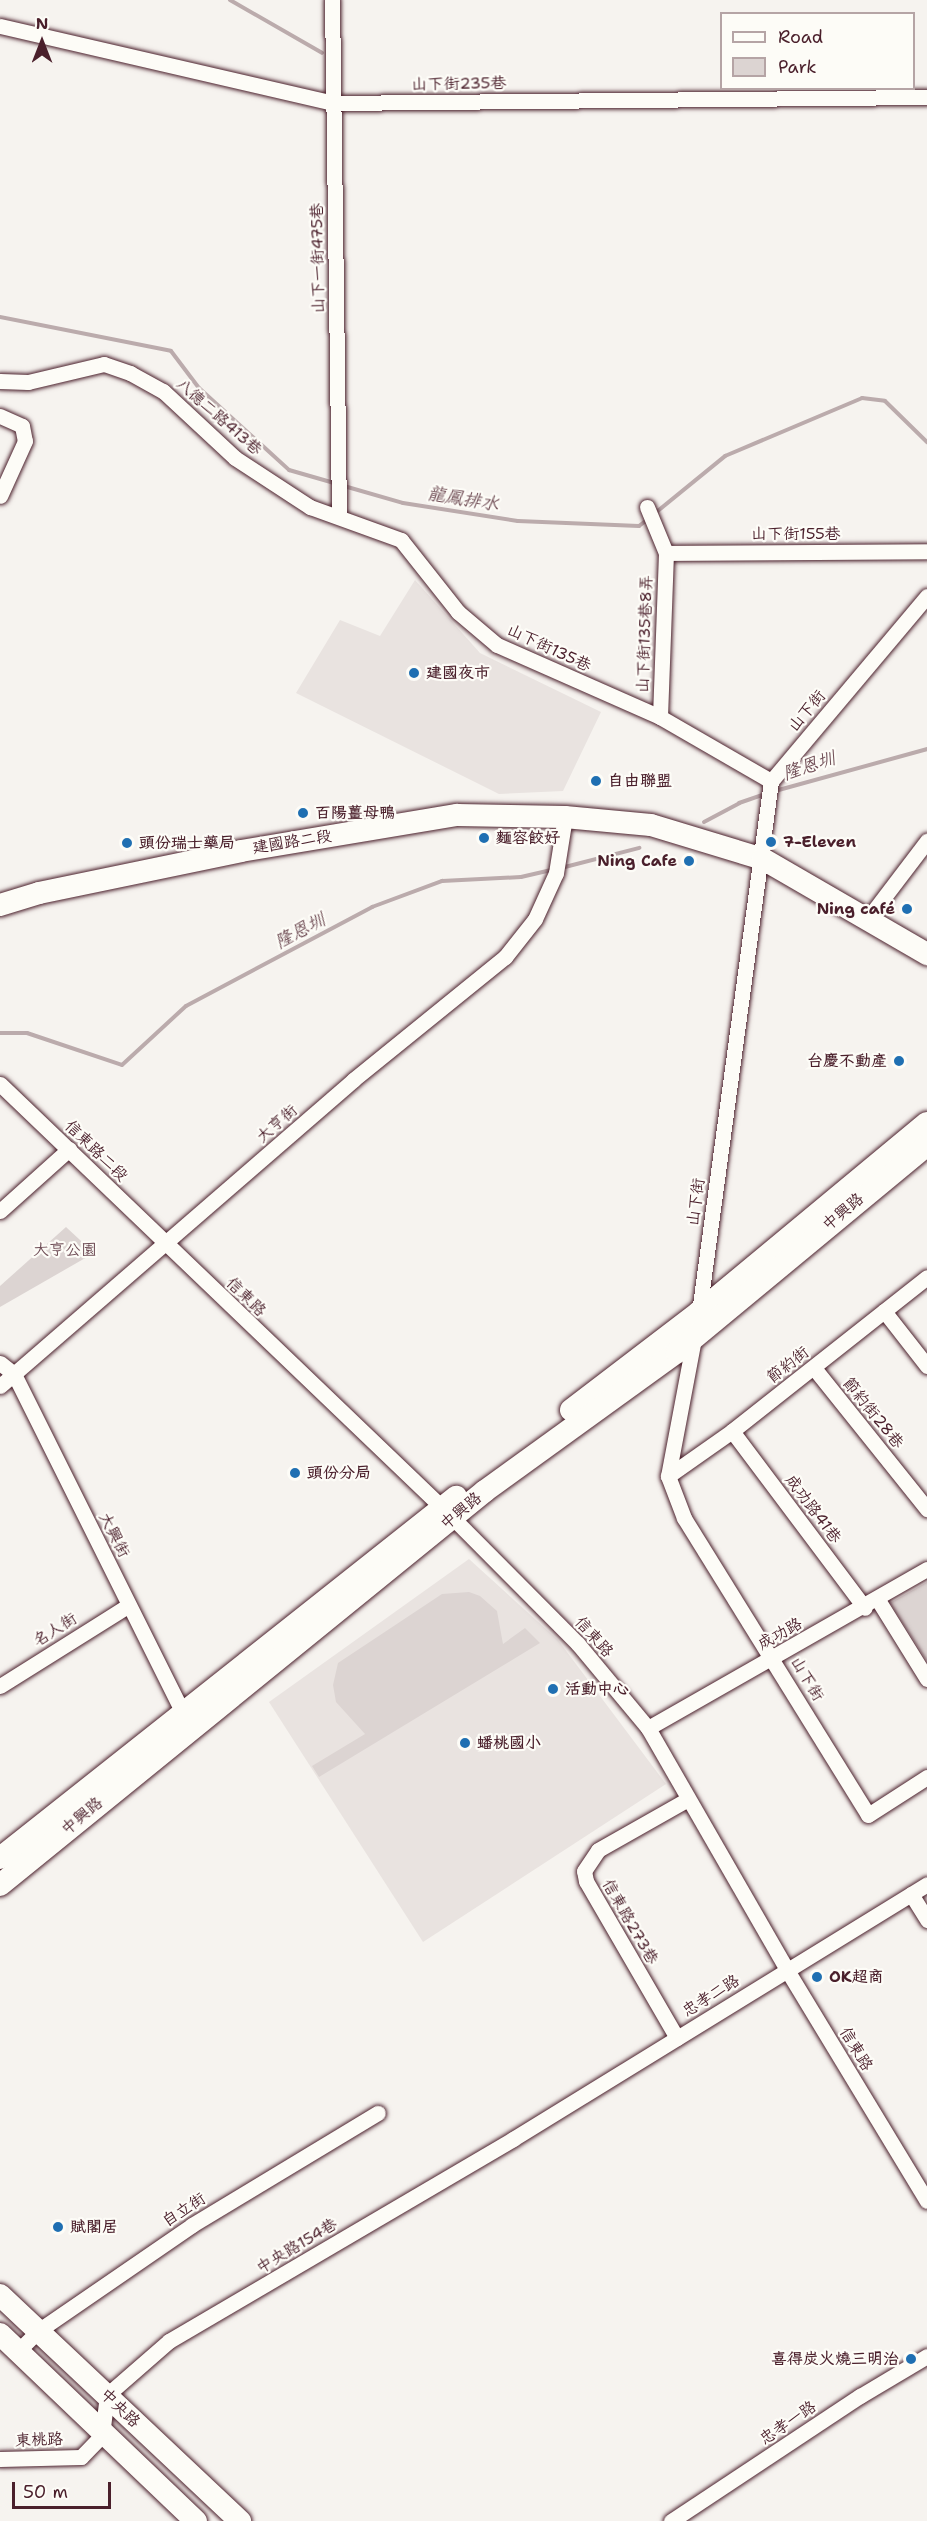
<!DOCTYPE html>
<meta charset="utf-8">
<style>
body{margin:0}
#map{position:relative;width:927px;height:2521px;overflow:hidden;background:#f6f3ef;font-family:"Shantell Sans","LXGW WenKai TC",sans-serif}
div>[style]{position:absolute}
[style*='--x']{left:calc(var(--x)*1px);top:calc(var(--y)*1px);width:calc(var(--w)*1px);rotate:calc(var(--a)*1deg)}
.built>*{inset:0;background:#e9e3e0}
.green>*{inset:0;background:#dcd4d2}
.stream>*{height:4px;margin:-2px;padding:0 2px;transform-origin:2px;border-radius:2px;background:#bbabac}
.roads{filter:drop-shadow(0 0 2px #4a1f2b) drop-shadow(0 0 2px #4a1f2b)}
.street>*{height:15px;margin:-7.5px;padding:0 7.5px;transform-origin:7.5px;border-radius:7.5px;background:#fdfcf7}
.secondary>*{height:22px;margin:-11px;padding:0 11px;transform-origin:11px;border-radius:11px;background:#fdfcf7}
.dots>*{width:16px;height:16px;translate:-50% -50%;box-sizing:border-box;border:3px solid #fdfcf7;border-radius:50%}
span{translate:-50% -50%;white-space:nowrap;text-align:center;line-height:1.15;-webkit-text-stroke:4.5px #fdfcf7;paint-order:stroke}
.street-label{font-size:16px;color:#4a1f2b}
.poi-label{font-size:16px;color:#4a1f2b;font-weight:700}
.left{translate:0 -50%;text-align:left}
.right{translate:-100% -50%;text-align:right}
.park-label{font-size:16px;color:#6e4c55}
.water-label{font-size:18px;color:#725058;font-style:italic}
.legend{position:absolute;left:720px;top:12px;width:195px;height:78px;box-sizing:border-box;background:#fdfcf7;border:2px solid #b5a4a5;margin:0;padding:8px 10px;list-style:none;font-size:18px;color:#4a1f2b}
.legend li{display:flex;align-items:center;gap:12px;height:30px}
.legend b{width:30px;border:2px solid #b5a4a5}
.north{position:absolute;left:12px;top:12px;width:60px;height:60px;-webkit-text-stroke:4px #fdfcf7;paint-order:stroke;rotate:0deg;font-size:16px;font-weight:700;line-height:24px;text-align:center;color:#4a1f2b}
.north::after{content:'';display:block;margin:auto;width:21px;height:27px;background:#4a1f2b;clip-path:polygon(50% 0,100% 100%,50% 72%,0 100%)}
.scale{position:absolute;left:12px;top:2482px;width:99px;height:27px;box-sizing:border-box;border:3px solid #4a1f2b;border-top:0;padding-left:8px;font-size:18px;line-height:21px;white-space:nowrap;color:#4a1f2b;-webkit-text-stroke:4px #fdfcf7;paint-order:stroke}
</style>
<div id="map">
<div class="built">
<div style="clip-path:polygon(415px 580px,480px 653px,601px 712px,563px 791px,499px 794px,296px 693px,340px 620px,380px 636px)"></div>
<div style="clip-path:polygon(469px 1559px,558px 1640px,666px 1784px,423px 1942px,269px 1702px)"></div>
</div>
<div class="green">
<div style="clip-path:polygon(66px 1227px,94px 1253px,0 1307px,0 1286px)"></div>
<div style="clip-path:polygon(927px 1582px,927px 1661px,890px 1603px)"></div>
<div style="clip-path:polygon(469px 1592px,480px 1596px,497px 1611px,503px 1644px,525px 1628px,540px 1643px,319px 1777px,312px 1766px,365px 1734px,336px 1702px,333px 1685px,338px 1663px,442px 1594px)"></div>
</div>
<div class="stream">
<div style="--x:230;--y:0;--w:106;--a:29.9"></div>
<div style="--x:0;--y:317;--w:174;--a:11.2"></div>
<div style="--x:171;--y:351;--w:46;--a:52.9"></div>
<div style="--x:199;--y:388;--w:122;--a:42.3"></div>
<div style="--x:289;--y:470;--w:47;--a:16.1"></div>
<div style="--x:344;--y:486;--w:61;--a:16.1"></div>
<div style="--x:403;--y:503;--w:116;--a:8.9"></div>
<div style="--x:518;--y:521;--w:121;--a:2.4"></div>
<div style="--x:639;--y:526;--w:11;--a:-38"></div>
<div style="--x:654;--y:514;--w:92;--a:-39.2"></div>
<div style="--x:725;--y:456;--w:149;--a:-22.9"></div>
<div style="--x:862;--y:398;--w:23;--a:7"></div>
<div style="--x:885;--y:401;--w:59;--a:44.3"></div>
<div style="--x:775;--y:791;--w:158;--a:-15.4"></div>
<div style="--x:704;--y:822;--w:40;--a:-28"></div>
<div style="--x:739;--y:803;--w:28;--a:-19"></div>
<div style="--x:561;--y:868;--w:81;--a:-14.4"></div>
<div style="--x:0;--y:1033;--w:27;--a:0"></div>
<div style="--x:27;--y:1033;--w:100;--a:18.6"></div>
<div style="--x:122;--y:1065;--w:87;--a:-42.7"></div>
<div style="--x:186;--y:1006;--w:211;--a:-28"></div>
<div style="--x:372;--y:907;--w:75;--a:-20.4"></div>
<div style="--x:442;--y:881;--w:79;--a:-2.9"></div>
<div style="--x:521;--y:877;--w:31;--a:-13"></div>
</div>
<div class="roads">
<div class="street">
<div style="--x:332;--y:0;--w:515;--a:89.22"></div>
<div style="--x:0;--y:26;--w:342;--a:13"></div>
<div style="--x:333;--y:103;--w:594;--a:-0.58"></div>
<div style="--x:0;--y:381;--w:28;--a:2"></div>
<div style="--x:28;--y:382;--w:78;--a:-13.3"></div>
<div style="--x:104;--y:364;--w:28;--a:19"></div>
<div style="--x:130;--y:373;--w:38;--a:29"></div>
<div style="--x:163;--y:391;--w:98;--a:42.9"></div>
<div style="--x:235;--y:458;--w:90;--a:33.2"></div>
<div style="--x:310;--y:507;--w:97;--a:19.9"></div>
<div style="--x:401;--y:540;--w:92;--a:51.6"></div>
<div style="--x:458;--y:612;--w:51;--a:40.2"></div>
<div style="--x:497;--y:645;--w:178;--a:23.8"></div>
<div style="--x:660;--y:717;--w:128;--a:30"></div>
<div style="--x:0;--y:416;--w:24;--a:24"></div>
<div style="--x:22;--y:426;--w:15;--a:79"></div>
<div style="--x:25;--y:441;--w:60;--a:114.4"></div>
<div style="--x:647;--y:507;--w:50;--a:67.6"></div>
<div style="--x:666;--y:553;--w:164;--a:92.1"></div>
<div style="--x:666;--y:553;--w:261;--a:-0.4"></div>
<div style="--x:927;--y:596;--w:242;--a:130.1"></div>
<div style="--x:771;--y:781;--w:536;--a:97.72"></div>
<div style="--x:699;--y:1312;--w:167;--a:100.7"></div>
<div style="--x:668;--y:1476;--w:45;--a:69.1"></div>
<div style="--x:684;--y:1518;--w:349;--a:58.2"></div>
<div style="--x:868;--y:1815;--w:70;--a:-32.8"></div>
<div style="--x:869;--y:917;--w:96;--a:-52.7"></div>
<div style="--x:0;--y:1084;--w:627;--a:43.77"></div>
<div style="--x:453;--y:1518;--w:177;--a:45.2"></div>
<div style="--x:578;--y:1644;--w:109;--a:50.2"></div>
<div style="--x:648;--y:1728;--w:279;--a:60.1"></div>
<div style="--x:787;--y:1970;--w:270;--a:58.8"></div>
<div style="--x:0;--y:1211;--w:93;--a:-41.9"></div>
<div style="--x:884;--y:1311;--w:70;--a:52"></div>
<div style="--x:0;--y:1363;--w:18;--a:38"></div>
<div style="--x:14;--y:1374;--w:377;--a:63.5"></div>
<div style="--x:814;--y:1368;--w:181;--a:51.3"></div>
<div style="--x:0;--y:1386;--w:467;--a:-40.9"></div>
<div style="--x:353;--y:1080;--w:196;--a:-39"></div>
<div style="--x:505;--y:957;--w:48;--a:-51.7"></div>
<div style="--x:535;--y:919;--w:51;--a:-65.5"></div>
<div style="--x:556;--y:873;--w:57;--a:-80.9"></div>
<div style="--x:732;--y:1431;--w:221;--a:53.1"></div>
<div style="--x:668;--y:1476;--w:78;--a:-35.1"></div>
<div style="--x:732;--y:1431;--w:248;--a:-38.3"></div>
<div style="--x:878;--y:1600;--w:93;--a:58.2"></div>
<div style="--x:0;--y:1686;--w:152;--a:-32.1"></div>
<div style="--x:648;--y:1728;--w:321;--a:-29.7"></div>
<div style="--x:911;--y:1894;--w:31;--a:58"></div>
<div style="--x:677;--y:2038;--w:181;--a:-120.1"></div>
<div style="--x:586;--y:1881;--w:10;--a:-101"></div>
<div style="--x:584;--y:1871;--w:25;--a:-56"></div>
<div style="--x:598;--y:1850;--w:103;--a:-29.5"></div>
<div style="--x:18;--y:2351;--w:28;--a:-45"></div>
<div style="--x:38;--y:2331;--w:187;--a:-34.5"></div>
<div style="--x:192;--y:2225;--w:217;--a:-31.1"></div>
<div style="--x:0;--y:2459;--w:81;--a:-1.4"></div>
<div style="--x:81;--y:2457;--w:30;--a:-46"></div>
<div style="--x:102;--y:2435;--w:40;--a:-82.9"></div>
<div style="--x:107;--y:2395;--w:82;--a:-41.1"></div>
<div style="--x:169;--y:2341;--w:399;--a:-30.4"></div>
<div style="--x:513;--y:2139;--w:486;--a:-31.6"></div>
<div style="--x:671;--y:2521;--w:227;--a:-33.5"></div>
<div style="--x:860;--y:2396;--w:78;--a:-30.8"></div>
</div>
<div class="secondary">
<div style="--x:0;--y:905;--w:41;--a:-17.1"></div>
<div style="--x:39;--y:893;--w:206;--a:-11.7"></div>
<div style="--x:241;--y:851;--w:219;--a:-9.5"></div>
<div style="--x:457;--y:815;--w:108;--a:1.1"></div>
<div style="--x:565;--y:817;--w:86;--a:5.3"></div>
<div style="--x:651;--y:825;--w:117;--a:16.9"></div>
<div style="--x:763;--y:859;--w:190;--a:30.1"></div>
<div style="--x:571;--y:1410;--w:161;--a:-37.4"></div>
<div style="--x:699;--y:1312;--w:296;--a:-39.7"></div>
<div style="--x:0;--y:1858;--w:582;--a:-38.37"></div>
<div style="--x:0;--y:1885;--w:625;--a:-39.09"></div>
<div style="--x:485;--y:1491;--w:237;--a:-35.9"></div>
<div style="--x:677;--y:1352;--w:325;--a:-39.6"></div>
<div style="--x:0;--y:2295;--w:330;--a:43.3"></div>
<div style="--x:0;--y:2334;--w:271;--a:43.7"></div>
</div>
</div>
<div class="dots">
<div style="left:414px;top:673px;background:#1f6fb2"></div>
<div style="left:596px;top:781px;background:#1f6fb2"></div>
<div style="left:303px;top:813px;background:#1f6fb2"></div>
<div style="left:484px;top:838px;background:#1f6fb2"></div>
<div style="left:771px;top:842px;background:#1f6fb2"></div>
<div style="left:127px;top:843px;background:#1f6fb2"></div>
<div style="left:689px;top:861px;background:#1f6fb2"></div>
<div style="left:907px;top:909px;background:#1f6fb2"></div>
<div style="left:899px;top:1061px;background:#1f6fb2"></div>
<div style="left:295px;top:1473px;background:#1f6fb2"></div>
<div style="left:553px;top:1689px;background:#1f6fb2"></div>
<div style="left:465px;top:1743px;background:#1f6fb2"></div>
<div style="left:817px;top:1977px;background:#1f6fb2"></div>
<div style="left:58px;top:2227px;background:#1f6fb2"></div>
<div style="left:911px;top:2359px;background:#1f6fb2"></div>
</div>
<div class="street-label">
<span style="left:459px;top:84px;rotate:-1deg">山下街235巷</span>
<span style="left:318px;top:258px;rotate:-91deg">山下一街475巷</span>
<span style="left:219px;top:417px;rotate:41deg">八德二路413巷</span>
<span style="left:796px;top:534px">山下街155巷</span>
<span style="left:645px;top:634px;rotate:-88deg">山下街135巷8弄</span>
<span style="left:549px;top:648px;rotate:25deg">山下街135巷</span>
<span style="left:807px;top:711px;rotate:-50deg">山下街</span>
<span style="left:292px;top:842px;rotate:-9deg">建國路二段</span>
<span style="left:277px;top:1124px;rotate:-41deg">大亨街</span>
<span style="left:96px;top:1151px;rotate:44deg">信東路二段</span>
<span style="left:696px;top:1202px;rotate:-82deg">山下街</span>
<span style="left:843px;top:1212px;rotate:-40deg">中興路</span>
<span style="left:246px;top:1297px;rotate:44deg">信東路</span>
<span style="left:788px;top:1365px;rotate:-38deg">節約街</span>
<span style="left:873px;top:1413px;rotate:51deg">節約街28巷</span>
<span style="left:813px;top:1509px;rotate:53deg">成功路41巷</span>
<span style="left:461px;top:1511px;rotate:-40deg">中興路</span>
<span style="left:114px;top:1535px;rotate:63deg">大興街</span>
<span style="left:55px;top:1630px;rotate:-32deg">名人街</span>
<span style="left:780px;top:1634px;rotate:-29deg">成功路</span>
<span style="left:594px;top:1637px;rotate:48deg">信東路</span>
<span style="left:807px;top:1679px;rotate:59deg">山下街</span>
<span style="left:82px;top:1816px;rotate:-40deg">中興路</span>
<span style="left:630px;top:1922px;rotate:60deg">信東路273巷</span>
<span style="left:711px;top:1996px;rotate:-32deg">忠孝二路</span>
<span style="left:856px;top:2049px;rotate:59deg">信東路</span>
<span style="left:184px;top:2210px;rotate:-33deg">自立街</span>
<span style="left:297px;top:2246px;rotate:-31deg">中央路154巷</span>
<span style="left:120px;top:2408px;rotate:44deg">中央路</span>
<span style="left:788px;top:2423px;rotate:-34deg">忠孝一路</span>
<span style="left:39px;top:2440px;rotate:-2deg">東桃路</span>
</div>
<div class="poi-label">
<span class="left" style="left:426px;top:673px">建國夜市</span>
<span class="left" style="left:608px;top:781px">自由聯盟</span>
<span class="left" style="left:315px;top:813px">百陽薑母鴨</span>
<span class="left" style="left:496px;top:838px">麵容餃好</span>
<span class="left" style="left:783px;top:842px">7-Eleven</span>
<span class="left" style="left:139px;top:843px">頭份瑞士藥局</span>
<span class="right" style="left:677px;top:861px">Ning Cafe</span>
<span class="right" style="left:895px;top:909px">Ning café</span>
<span class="right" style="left:887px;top:1061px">台慶不動產</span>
<span class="left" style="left:307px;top:1473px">頭份分局</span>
<span class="left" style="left:565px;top:1689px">活動中心</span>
<span class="left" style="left:477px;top:1743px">蟠桃國小</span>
<span class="left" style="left:829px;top:1977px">OK超商</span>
<span class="left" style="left:70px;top:2227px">賦閣居</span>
<span class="right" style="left:899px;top:2359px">喜得炭火燒三明治</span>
</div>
<div class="park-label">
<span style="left:65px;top:1250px">大亨公園</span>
</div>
<div class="water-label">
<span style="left:463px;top:499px;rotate:9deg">龍鳳排水</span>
<span style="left:809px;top:766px;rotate:-18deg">隆恩圳</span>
<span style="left:300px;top:931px;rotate:-28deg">隆恩圳</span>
</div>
<ul class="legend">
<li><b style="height:8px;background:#fdfcf7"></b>Road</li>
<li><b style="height:16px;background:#dcd4d2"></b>Park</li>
</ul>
<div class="north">N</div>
<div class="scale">50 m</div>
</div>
